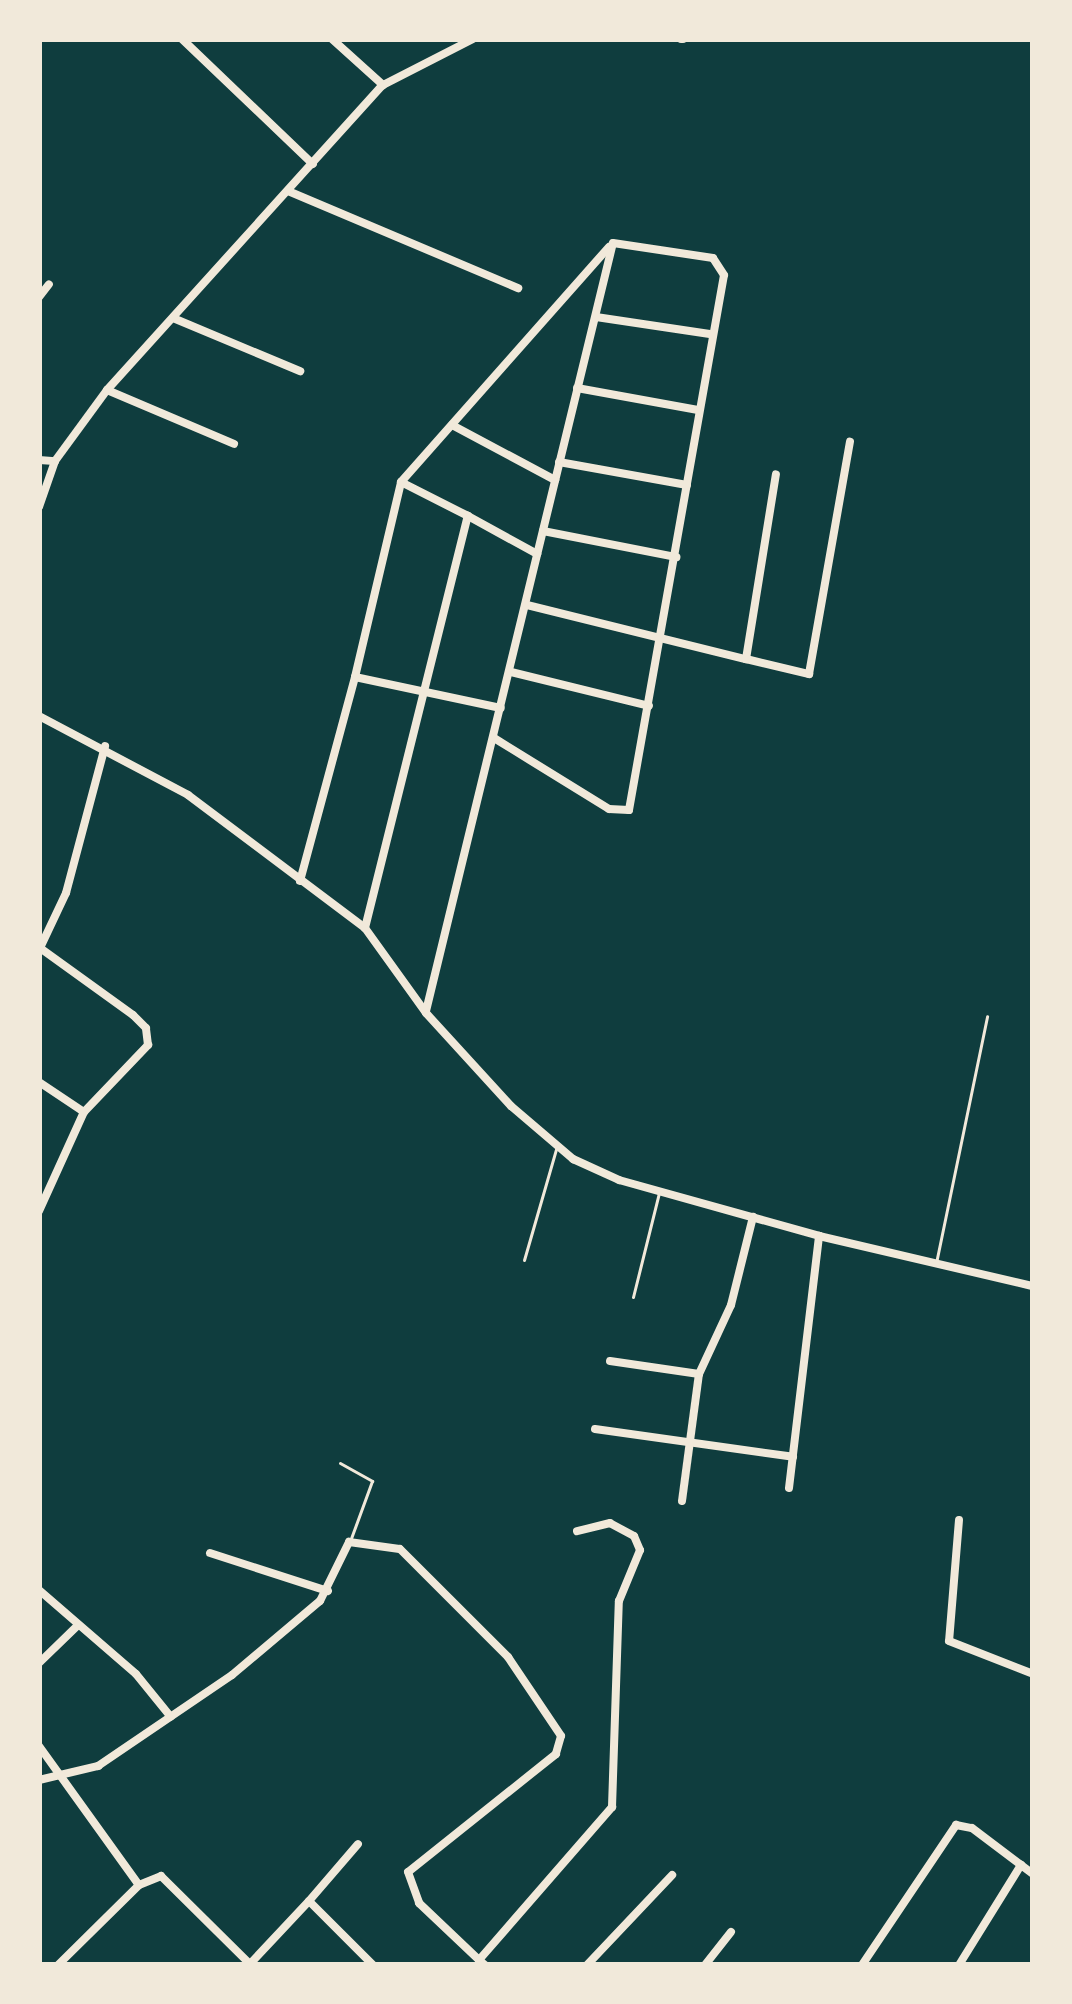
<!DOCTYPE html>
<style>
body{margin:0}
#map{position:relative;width:1072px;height:2004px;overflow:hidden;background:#0f3d3e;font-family:"Asap Condensed",sans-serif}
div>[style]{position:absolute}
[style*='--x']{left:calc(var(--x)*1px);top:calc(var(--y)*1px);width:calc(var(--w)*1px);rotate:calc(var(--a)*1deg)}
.service>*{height:3px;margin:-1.5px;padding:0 1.5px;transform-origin:1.5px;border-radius:1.5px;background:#f1e9da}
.minor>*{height:8px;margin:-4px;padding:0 4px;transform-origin:4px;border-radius:4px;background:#f1e9da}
span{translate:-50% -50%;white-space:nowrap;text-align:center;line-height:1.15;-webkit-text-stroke:9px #f1e9da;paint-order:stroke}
.frame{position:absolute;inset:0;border:42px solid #f1e9da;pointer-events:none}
</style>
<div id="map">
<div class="service">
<div style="--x:524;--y:1260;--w:116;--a:-73.9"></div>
<div style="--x:936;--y:1263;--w:252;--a:-78.3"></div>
<div style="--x:633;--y:1297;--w:107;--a:-76"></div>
<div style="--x:340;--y:1463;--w:37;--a:29"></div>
<div style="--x:372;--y:1481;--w:64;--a:110.1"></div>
</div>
<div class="minor">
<div style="--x:182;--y:39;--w:181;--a:43.7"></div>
<div style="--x:332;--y:39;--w:69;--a:42"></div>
<div style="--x:681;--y:39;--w:2;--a:0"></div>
<div style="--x:288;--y:191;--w:250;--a:22.9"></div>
<div style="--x:39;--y:297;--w:16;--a:-52"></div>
<div style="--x:596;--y:317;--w:115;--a:8.5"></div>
<div style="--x:173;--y:318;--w:138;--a:22.7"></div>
<div style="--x:577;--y:388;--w:123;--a:10.3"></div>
<div style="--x:107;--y:390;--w:138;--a:23"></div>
<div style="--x:452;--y:425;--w:117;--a:28.1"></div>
<div style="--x:39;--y:460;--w:16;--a:4"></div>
<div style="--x:55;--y:461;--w:88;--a:-53.8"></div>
<div style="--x:107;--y:390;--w:411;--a:-47.9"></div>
<div style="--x:383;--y:85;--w:101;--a:-27.1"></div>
<div style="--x:559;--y:462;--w:130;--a:10.2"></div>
<div style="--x:401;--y:482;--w:75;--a:26.9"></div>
<div style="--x:39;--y:507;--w:49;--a:-70.8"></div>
<div style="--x:543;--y:531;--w:136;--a:11.1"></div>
<div style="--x:527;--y:605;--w:226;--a:13.9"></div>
<div style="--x:746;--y:659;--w:187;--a:-80.8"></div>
<div style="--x:746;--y:659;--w:65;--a:13.4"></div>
<div style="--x:809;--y:674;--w:236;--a:-80"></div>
<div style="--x:511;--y:672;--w:142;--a:13.8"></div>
<div style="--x:355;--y:677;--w:200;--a:-76.7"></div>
<div style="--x:401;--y:482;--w:314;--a:-48.5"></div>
<div style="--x:39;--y:716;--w:169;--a:27.9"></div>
<div style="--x:188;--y:795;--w:221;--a:36.9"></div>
<div style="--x:365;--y:928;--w:105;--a:54.3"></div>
<div style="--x:426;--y:1013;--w:126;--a:47.6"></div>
<div style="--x:511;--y:1106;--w:82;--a:40.5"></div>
<div style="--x:573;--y:1159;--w:51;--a:24.5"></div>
<div style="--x:619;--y:1180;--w:208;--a:15.6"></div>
<div style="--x:819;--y:1236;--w:220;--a:13.2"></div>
<div style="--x:494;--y:738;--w:135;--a:31.7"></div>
<div style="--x:609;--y:809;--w:20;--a:3"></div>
<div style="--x:629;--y:810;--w:543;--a:-79.93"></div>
<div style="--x:724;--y:275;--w:20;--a:-123"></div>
<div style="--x:713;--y:258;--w:101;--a:-171.5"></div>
<div style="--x:300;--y:881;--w:211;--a:-74.9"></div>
<div style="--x:355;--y:677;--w:149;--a:12"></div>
<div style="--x:365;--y:928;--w:425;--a:-76"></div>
<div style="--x:468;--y:516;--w:79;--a:28.8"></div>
<div style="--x:426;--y:1011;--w:790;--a:-76.32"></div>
<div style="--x:39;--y:1082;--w:54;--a:33.7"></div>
<div style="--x:39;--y:1211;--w:109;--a:-65.6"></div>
<div style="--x:84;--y:1112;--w:93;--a:-46.3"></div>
<div style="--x:148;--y:1045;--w:17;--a:-97"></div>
<div style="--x:146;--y:1028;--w:18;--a:-135"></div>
<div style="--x:133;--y:1015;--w:115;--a:-144.2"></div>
<div style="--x:40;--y:948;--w:61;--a:-64.7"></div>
<div style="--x:66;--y:893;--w:152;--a:-75.1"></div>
<div style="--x:610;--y:1361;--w:90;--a:8.3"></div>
<div style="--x:595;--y:1429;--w:200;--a:8"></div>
<div style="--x:789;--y:1488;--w:254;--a:-83.2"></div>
<div style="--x:682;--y:1501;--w:128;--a:-82.4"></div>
<div style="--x:699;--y:1374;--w:76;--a:-65.1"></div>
<div style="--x:731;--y:1305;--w:91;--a:-76"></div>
<div style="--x:959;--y:1520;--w:121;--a:94.7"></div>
<div style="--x:949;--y:1641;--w:90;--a:21.4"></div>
<div style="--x:210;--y:1553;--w:124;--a:17.9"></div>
<div style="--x:39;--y:1590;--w:128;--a:40.9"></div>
<div style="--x:136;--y:1674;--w:55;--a:50.9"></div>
<div style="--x:39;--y:1663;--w:53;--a:-44.2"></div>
<div style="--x:39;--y:1746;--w:171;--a:54.3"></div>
<div style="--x:39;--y:1780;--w:61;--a:-13.3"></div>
<div style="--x:98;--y:1766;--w:162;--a:-34.2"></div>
<div style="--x:232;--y:1675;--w:115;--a:-40.1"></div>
<div style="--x:320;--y:1601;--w:66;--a:-63.8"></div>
<div style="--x:349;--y:1542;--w:51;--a:7.8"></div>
<div style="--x:400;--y:1549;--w:153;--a:45"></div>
<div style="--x:508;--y:1657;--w:95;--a:56.1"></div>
<div style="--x:561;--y:1736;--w:19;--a:106"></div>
<div style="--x:556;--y:1754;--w:189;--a:141.4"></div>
<div style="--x:408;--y:1872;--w:33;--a:70"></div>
<div style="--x:419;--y:1903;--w:83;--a:43.5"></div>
<div style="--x:309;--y:1901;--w:75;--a:-49.3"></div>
<div style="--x:250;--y:1964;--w:86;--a:-46.9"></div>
<div style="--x:309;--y:1901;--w:91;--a:45"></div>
<div style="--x:58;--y:1965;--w:114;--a:-44.6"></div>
<div style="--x:139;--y:1885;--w:24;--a:-22"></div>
<div style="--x:161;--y:1876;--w:124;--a:44.7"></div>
<div style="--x:485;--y:1965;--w:8;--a:-140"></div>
<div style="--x:479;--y:1960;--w:203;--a:-49"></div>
<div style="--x:612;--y:1807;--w:206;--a:-88.1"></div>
<div style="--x:619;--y:1601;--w:55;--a:-67.6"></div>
<div style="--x:640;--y:1550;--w:15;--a:-113"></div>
<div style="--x:634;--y:1536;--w:27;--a:-152"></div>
<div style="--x:610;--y:1523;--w:34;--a:166"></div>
<div style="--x:587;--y:1965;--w:124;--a:-46.6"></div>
<div style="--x:705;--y:1965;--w:42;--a:-51.8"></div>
<div style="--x:862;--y:1965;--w:169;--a:-56.1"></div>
<div style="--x:956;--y:1825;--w:16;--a:11"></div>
<div style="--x:972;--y:1828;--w:76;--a:37"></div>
<div style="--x:959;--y:1965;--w:118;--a:-58.2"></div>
</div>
<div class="frame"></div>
</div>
